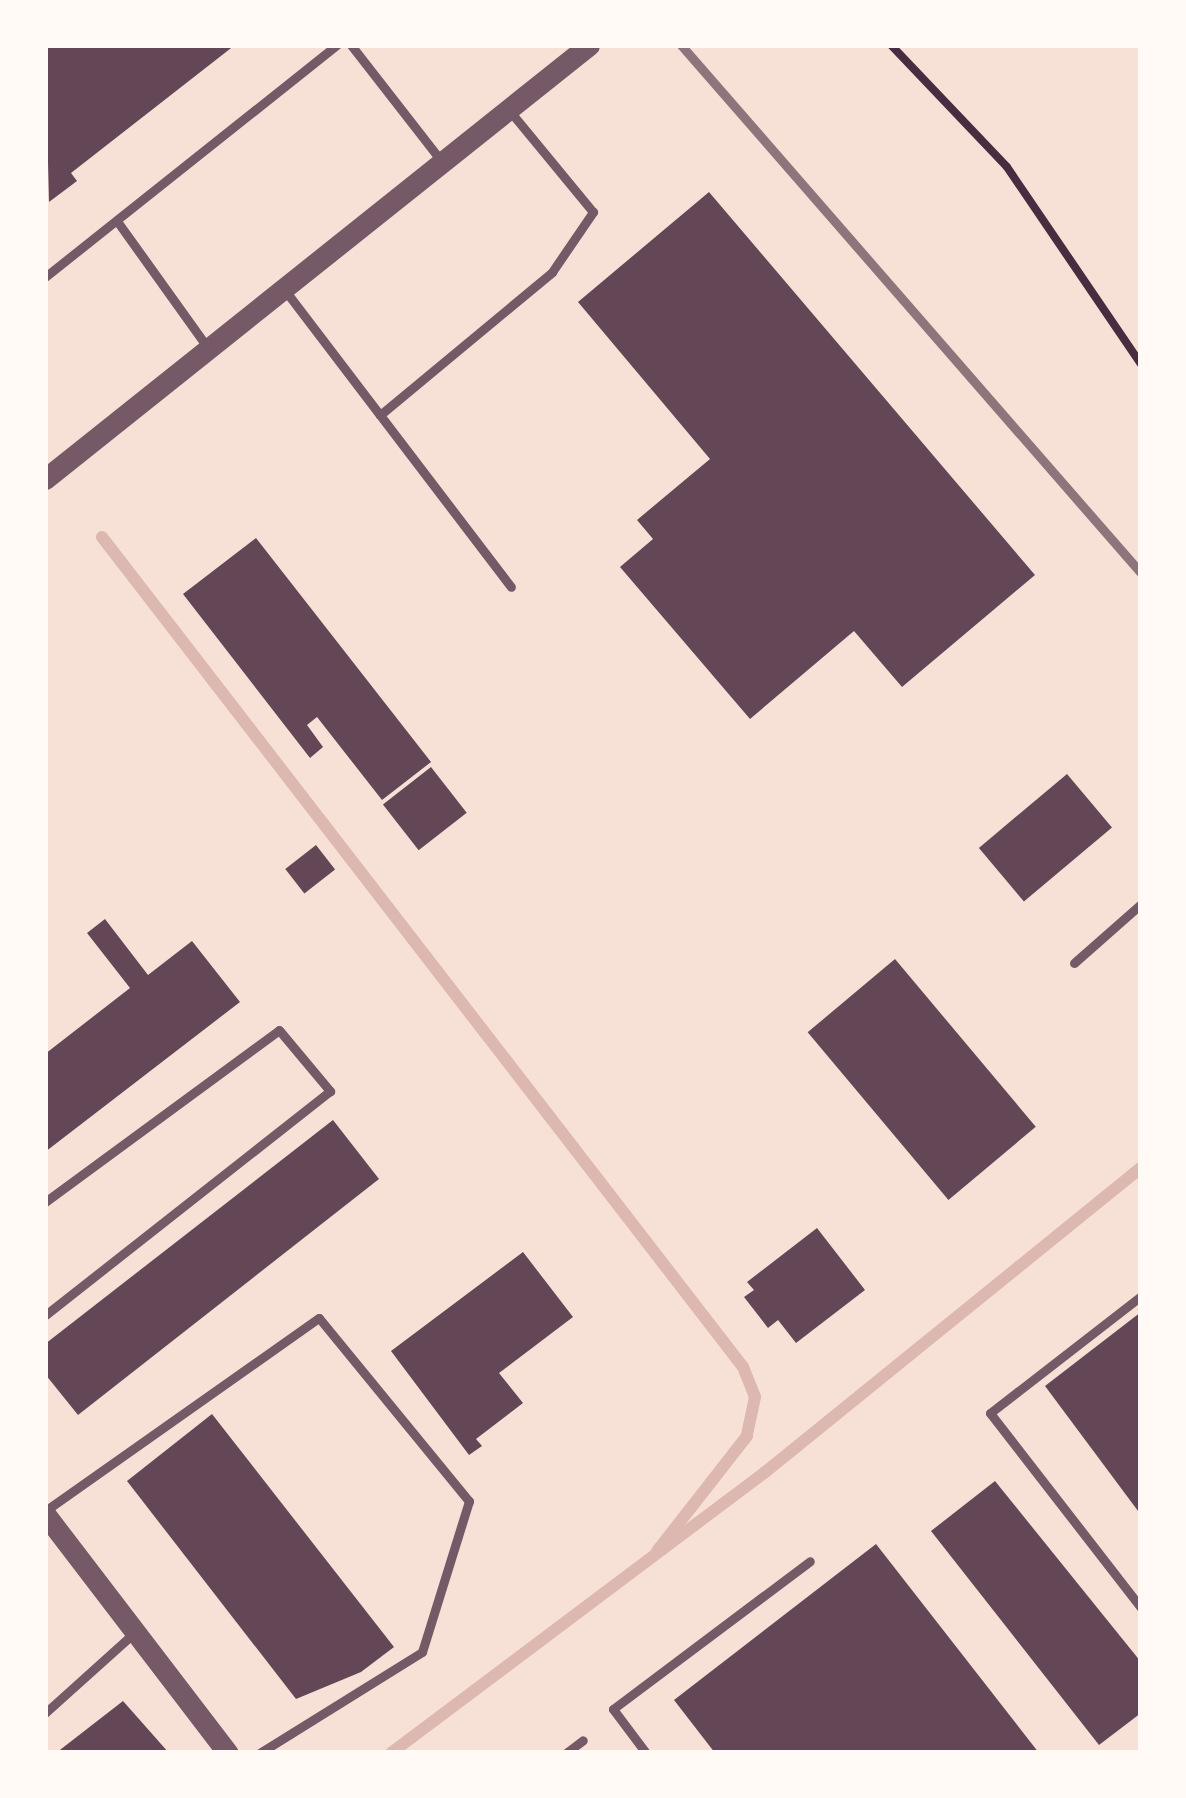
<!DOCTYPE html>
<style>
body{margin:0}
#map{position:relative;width:1186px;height:1798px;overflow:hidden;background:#f7e1d7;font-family:"DejaVu Sans",sans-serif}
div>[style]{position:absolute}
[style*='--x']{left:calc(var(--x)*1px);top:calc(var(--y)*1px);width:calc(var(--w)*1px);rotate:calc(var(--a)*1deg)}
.stream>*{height:12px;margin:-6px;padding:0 6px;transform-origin:6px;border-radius:6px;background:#dcb8b0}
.building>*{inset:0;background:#644757;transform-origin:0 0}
.path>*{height:8px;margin:-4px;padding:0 4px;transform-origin:4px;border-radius:4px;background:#4a2c40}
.service>*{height:9px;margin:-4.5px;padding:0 4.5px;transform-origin:4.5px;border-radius:4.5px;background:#755966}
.tertiary>*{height:21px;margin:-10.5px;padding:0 10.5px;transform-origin:10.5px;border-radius:10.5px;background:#755966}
.rail>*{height:9px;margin:-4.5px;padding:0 4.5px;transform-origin:4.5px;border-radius:4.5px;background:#8f747c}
span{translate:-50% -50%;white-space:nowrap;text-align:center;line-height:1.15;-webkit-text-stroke:10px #fffaf5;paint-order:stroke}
.frame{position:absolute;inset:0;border:48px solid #fffaf5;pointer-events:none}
</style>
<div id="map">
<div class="stream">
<div style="--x:102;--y:537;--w:1049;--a:52.32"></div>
<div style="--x:743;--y:1367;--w:32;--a:68"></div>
<div style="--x:755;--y:1397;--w:40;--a:102"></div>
<div style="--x:747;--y:1436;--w:146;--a:128"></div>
<div style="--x:391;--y:1753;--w:466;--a:-36.9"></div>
<div style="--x:764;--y:1473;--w:485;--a:-39"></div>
</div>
<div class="building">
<div style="clip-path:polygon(45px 45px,235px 45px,71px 173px,77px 181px,49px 202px)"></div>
<div style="clip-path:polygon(709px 192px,1035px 575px,902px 687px,854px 631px,750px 719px,620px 567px,653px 539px,637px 520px,710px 459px,578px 302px)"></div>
<div style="clip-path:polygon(256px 538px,431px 762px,382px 800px,317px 717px,307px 725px,323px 747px,310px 758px,183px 594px)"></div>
<div style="left:431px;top:767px;width:58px;height:61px;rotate:52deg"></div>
<div style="left:1067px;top:774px;width:70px;height:115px;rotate:50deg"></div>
<div style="left:316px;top:845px;width:31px;height:39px;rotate:52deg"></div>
<div style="clip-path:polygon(105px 919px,148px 975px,192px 941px,240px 1002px,45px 1152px,45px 1054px,130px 988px,87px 933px)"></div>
<div style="left:895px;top:959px;width:219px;height:114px;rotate:50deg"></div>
<div style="clip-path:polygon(333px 1120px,379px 1179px,78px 1415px,45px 1374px,45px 1344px)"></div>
<div style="clip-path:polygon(817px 1228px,865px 1290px,796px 1343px,778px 1320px,768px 1328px,744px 1297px,754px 1290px,747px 1282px)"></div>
<div style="clip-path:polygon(523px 1252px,573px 1317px,499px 1373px,523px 1403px,476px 1439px,482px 1446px,469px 1455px,391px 1351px)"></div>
<div style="clip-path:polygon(1141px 1312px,1141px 1515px,1045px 1386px)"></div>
<div style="clip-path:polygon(212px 1414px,394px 1647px,361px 1672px,296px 1699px,127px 1481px)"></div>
<div style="clip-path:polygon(995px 1481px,1141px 1662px,1141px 1713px,1099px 1745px,931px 1531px)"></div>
<div style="clip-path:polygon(876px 1544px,1039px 1753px,715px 1753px,674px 1700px)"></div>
<div style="clip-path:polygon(123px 1701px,169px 1753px,56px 1753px)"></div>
</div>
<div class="path">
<div style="--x:891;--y:45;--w:168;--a:46.4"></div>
<div style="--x:1007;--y:167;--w:238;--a:55.8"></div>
</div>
<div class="service">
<div style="--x:351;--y:45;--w:148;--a:52.1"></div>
<div style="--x:117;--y:221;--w:156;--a:54.4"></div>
<div style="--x:45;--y:277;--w:373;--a:-38.5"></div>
<div style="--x:284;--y:289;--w:158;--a:52.7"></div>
<div style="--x:380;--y:415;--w:224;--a:-39.7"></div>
<div style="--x:552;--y:272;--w:73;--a:-55.7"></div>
<div style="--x:593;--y:212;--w:134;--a:-129.5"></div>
<div style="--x:380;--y:415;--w:216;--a:52.7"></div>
<div style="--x:1074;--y:963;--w:89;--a:-41.4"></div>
<div style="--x:45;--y:1202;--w:290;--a:-36.3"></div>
<div style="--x:279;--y:1030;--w:80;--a:50.1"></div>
<div style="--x:330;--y:1091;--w:362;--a:141.8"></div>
<div style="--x:1141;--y:1296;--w:191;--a:142.2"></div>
<div style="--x:990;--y:1413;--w:247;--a:52.2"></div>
<div style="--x:45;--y:1511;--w:335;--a:-35.2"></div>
<div style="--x:319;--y:1318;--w:237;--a:50.7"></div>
<div style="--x:469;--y:1501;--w:158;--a:107.3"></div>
<div style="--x:422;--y:1652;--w:191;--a:148.1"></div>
<div style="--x:45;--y:1713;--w:121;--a:-42"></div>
<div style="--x:566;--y:1753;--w:21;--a:-37"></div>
<div style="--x:646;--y:1753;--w:55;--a:-126.9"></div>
<div style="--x:613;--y:1709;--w:246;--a:-36.9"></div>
</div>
<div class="tertiary">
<div style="--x:45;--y:479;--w:696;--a:-38.58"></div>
<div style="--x:45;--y:1514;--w:301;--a:52.6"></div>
</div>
<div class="rail">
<div style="--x:681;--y:45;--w:700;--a:48.94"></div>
</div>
<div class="frame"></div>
</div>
